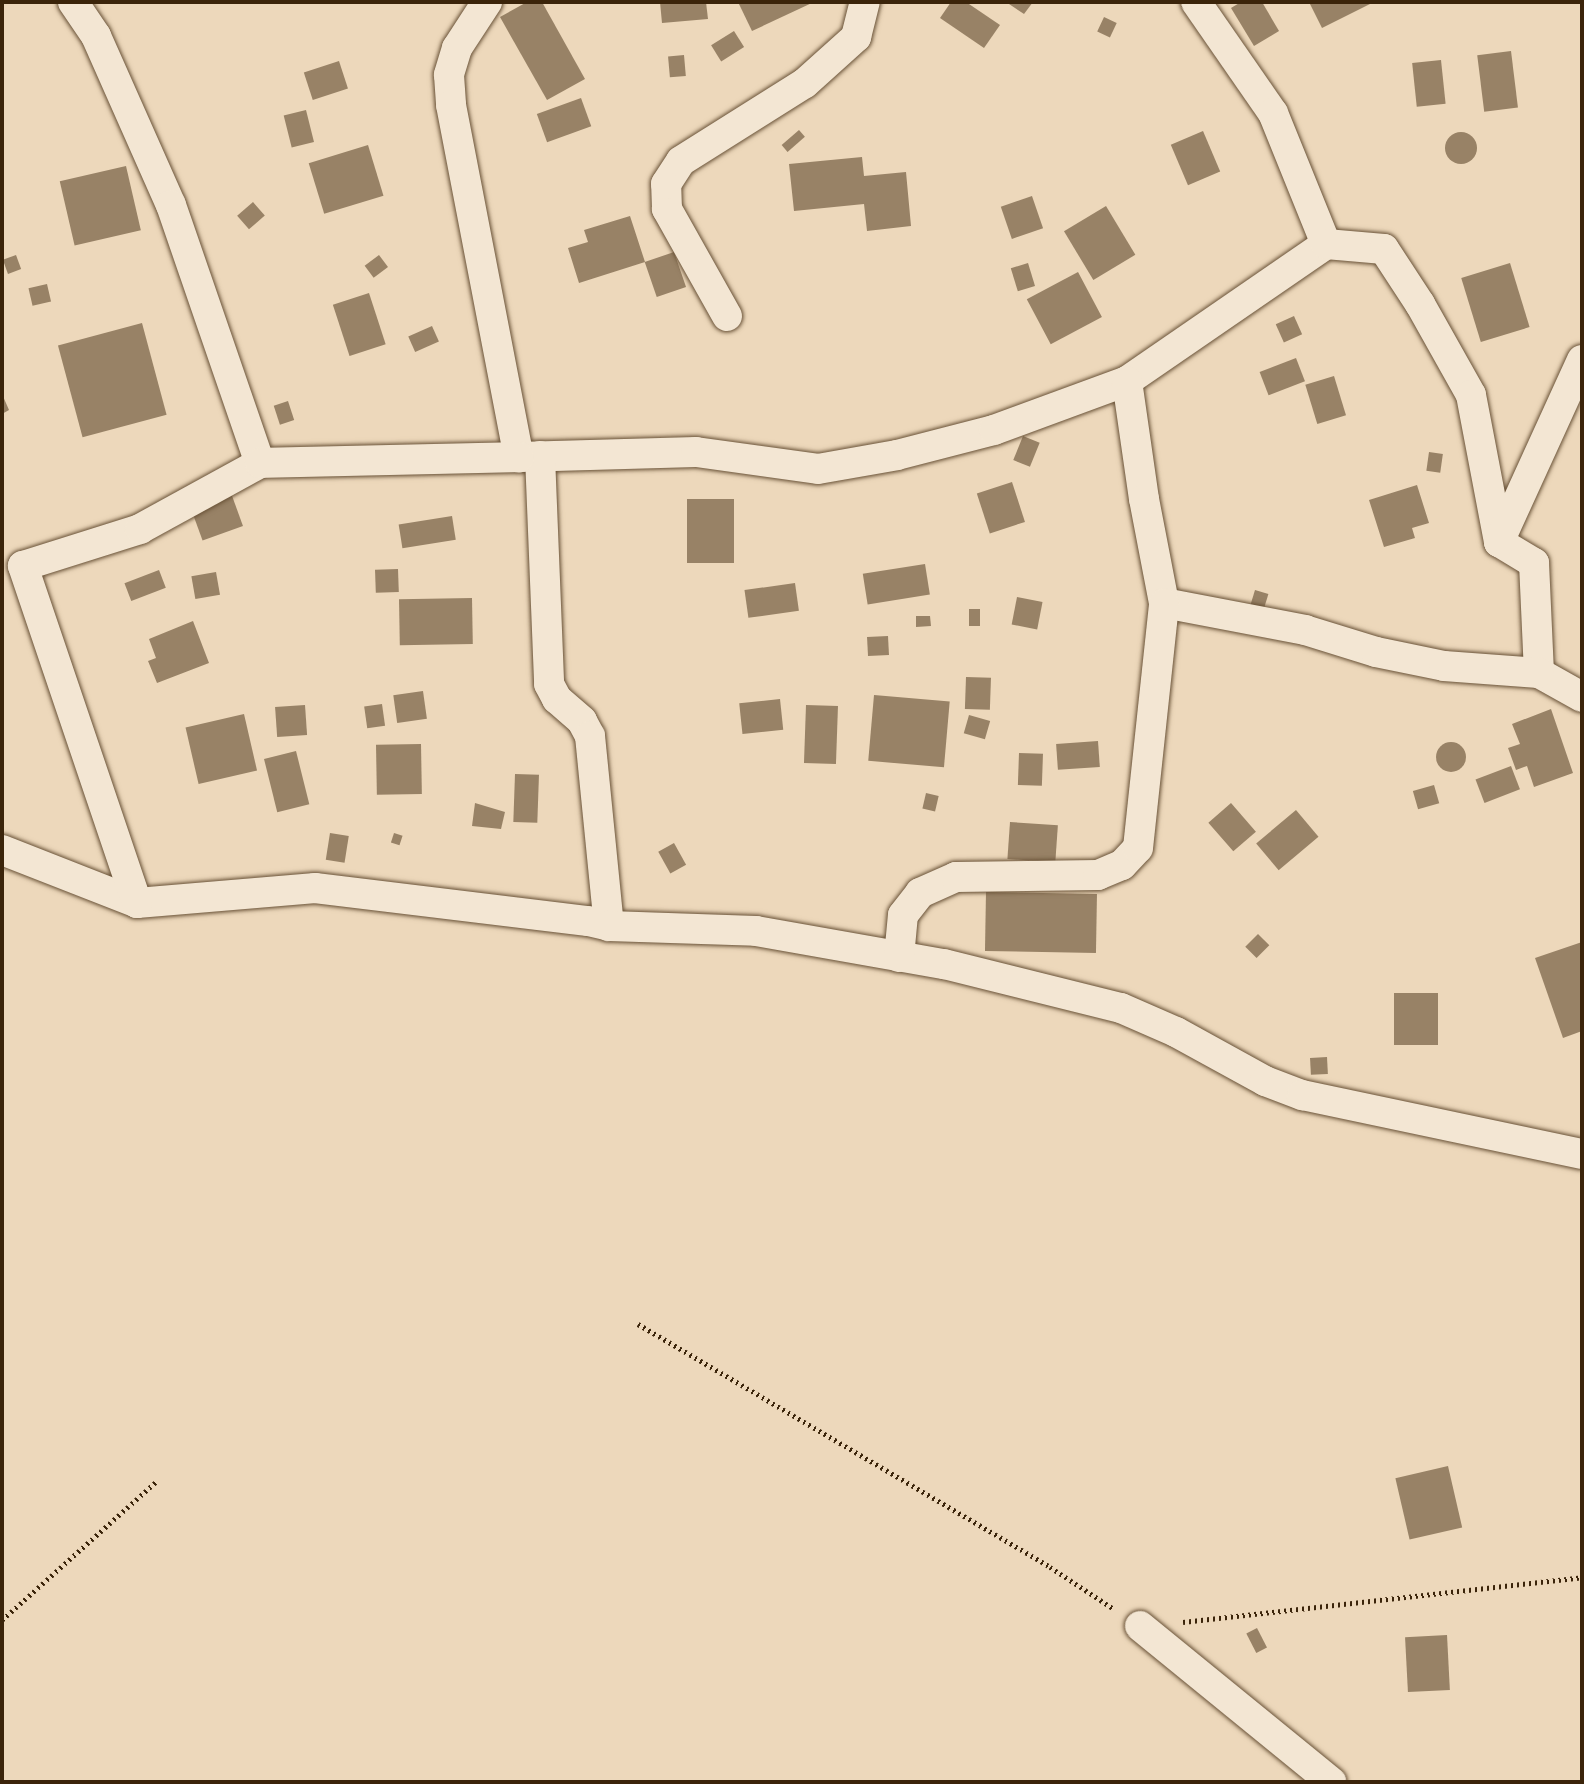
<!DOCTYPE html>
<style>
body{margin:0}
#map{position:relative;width:1584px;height:1784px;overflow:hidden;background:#edd8bb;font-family:"EB Garamond",serif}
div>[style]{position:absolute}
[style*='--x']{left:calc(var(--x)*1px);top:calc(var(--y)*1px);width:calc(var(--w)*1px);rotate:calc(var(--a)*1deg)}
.building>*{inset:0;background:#988266;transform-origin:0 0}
.round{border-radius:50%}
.path>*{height:5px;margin-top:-2.5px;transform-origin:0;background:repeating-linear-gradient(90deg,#3b240a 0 2px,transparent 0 6px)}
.roads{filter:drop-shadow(0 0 2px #685136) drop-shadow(0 0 2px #685136)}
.minor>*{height:30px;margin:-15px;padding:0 15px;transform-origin:15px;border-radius:15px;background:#f3e6d3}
span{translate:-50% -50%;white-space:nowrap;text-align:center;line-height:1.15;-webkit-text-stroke:8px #f3e6d3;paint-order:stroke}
.frame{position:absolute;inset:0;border:4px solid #3b240a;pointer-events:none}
</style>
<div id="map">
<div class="building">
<div style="clip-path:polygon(527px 2px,542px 2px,585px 79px,547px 100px,500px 17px)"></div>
<div style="clip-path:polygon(660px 2px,706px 2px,708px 19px,662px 23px)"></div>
<div style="clip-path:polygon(738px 2px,814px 2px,752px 31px)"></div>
<div style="clip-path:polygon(951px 2px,966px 2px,1000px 25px,984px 48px,940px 18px)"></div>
<div style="clip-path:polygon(1006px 2px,1033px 2px,1024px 14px)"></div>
<div style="clip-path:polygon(1241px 2px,1262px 2px,1279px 31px,1254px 46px,1231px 8px)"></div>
<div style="clip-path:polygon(1309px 2px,1374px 2px,1322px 28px)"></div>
<div style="left:1104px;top:17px;width:14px;height:16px;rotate:25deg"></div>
<div style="left:734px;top:31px;width:19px;height:27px;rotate:58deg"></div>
<div style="left:1511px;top:51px;width:57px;height:34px;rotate:83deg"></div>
<div style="left:684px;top:55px;width:21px;height:16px;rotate:85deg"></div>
<div style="left:1441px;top:60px;width:44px;height:29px;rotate:84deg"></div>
<div style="left:339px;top:61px;width:29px;height:37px;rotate:72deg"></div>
<div style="left:581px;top:98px;width:30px;height:47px;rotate:70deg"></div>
<div style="left:306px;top:110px;width:33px;height:23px;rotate:76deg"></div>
<div style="left:799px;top:130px;width:9px;height:23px;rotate:49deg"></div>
<div style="left:1203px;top:131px;width:44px;height:35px;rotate:67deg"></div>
<div class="round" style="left:1445px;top:132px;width:32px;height:32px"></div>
<div style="left:368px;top:145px;width:53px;height:62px;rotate:73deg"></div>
<div style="clip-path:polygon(862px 157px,864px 176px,906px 172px,911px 226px,867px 231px,864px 204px,794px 211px,789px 164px)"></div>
<div style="left:126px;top:166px;width:66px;height:68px;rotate:77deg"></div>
<div style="left:1032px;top:196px;width:34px;height:33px;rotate:71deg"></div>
<div style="left:253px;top:202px;width:18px;height:21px;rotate:49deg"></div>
<div style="left:1106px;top:206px;width:57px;height:49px;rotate:59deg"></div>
<div style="clip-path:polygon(630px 216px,645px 262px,579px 283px,568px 248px,588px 242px,584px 230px)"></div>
<div style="left:674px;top:252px;width:37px;height:31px;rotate:71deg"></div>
<div style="left:16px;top:255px;width:15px;height:14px;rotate:70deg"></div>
<div style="left:379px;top:255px;width:15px;height:18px;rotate:53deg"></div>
<div style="left:1028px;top:263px;width:24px;height:18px;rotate:73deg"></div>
<div style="left:1510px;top:263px;width:67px;height:51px;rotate:73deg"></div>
<div style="left:1078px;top:272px;width:51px;height:58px;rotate:62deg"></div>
<div style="left:47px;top:284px;width:18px;height:19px;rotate:77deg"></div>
<div style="left:369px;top:293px;width:54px;height:38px;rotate:72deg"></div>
<div style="left:1294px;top:316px;width:20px;height:20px;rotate:66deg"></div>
<div style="left:142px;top:323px;width:95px;height:87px;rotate:75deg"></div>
<div style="left:432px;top:326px;width:17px;height:26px;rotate:66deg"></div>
<div style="left:1296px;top:358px;width:25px;height:39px;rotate:69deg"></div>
<div style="left:1334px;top:376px;width:41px;height:30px;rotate:73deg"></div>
<div style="clip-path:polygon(2px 394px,9px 410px,2px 414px)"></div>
<div style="left:288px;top:401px;width:20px;height:15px;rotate:72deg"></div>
<div style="left:1023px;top:436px;width:18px;height:26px;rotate:22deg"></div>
<div style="left:1429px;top:452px;width:14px;height:19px;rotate:8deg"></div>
<div style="left:1012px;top:482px;width:42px;height:37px;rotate:72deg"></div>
<div style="clip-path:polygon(1417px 485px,1429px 523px,1412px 528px,1415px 538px,1384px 547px,1369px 500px)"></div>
<div style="left:231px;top:493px;width:35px;height:43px;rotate:70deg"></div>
<div style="left:687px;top:499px;width:47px;height:64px"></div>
<div style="left:452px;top:516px;width:24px;height:54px;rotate:81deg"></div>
<div style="left:925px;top:564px;width:31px;height:63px;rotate:81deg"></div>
<div style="left:398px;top:569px;width:23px;height:23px;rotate:88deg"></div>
<div style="left:159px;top:570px;width:19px;height:37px;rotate:69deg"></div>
<div style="left:216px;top:572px;width:23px;height:25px;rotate:80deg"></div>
<div style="left:795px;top:583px;width:28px;height:51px;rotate:82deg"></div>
<div style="left:1255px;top:590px;width:14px;height:19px;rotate:17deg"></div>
<div style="left:1017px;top:597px;width:26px;height:28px;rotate:11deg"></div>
<div style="left:472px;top:598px;width:46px;height:73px;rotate:89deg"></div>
<div style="left:969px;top:609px;width:11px;height:17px"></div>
<div style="clip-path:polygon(916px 616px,930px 616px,931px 626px,916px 627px)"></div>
<div style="clip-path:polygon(193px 621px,209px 663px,157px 683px,148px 661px,156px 658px,149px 639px)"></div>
<div style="left:888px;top:636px;width:19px;height:21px;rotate:87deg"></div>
<div style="left:966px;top:677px;width:25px;height:32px;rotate:2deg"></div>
<div style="left:423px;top:691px;width:28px;height:30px;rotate:82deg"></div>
<div style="left:874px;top:695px;width:76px;height:66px;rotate:5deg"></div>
<div style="left:780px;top:699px;width:31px;height:41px;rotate:84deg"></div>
<div style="left:382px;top:704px;width:22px;height:18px;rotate:82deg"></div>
<div style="left:305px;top:705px;width:30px;height:30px;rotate:86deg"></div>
<div style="left:806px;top:705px;width:32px;height:58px;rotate:2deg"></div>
<div style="clip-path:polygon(1551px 709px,1573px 773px,1534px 787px,1527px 766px,1516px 770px,1508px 748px,1520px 744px,1512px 724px)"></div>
<div style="left:244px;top:714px;width:58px;height:60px;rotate:77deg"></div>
<div style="left:969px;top:715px;width:22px;height:19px;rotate:16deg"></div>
<div style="left:1098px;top:741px;width:26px;height:42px;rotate:86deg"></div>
<div class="round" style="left:1436px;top:742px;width:30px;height:30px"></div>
<div style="left:421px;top:744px;width:50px;height:45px;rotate:89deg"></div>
<div style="left:296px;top:751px;width:55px;height:33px;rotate:76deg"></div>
<div style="left:1019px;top:753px;width:24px;height:32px;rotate:2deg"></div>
<div style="left:1511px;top:766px;width:25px;height:38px;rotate:69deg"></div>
<div style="left:515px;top:774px;width:24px;height:48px;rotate:2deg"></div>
<div style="left:1434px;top:785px;width:19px;height:22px;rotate:74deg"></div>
<div style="left:926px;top:793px;width:13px;height:16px;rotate:13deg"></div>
<div style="clip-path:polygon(475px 803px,505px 812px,501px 829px,472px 826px)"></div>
<div style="left:1231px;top:803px;width:38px;height:30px;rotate:49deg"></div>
<div style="left:1296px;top:810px;width:35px;height:52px;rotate:50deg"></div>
<div style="left:1010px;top:822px;width:48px;height:37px;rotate:4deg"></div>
<div style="left:330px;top:833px;width:19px;height:27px;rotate:9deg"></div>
<div style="left:394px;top:833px;width:9px;height:10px;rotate:18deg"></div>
<div style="left:674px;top:843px;width:25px;height:18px;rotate:61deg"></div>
<div style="left:986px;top:892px;width:111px;height:59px;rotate:1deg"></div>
<div style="left:1258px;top:934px;width:16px;height:18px;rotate:45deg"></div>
<div style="clip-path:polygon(1582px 942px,1582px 1031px,1563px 1038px,1535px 958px)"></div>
<div style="left:1394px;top:993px;width:44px;height:52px"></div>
<div style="left:1327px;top:1057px;width:17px;height:17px;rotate:87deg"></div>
<div style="left:1448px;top:1466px;width:63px;height:54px;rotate:77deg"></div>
<div style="left:1257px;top:1628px;width:22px;height:12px;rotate:63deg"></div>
<div style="left:1447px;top:1635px;width:55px;height:42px;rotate:87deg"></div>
</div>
<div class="path">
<div style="--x:638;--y:1324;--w:478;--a:30.5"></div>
<div style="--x:1050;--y:1567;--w:77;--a:33.3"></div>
<div style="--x:2;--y:1620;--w:207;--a:-41.9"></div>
<div style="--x:1183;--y:1622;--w:402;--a:-6.4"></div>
</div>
<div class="roads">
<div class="minor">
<div style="--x:73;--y:2;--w:41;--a:55.9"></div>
<div style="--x:96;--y:36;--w:185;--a:66.1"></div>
<div style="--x:171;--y:205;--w:273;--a:71"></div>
<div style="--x:487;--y:2;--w:55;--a:123.1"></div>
<div style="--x:457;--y:48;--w:28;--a:107"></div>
<div style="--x:449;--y:75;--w:30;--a:86"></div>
<div style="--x:451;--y:105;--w:359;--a:79.1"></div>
<div style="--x:519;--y:457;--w:177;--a:-1.6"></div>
<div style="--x:696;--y:452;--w:123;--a:7.9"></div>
<div style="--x:818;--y:469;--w:80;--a:-10"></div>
<div style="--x:897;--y:455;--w:100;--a:-14.5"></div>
<div style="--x:994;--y:430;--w:142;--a:-20.2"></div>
<div style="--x:1127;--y:381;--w:242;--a:-34.5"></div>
<div style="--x:1196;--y:2;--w:135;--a:55.3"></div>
<div style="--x:1273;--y:113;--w:141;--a:68"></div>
<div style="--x:1326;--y:244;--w:58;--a:4.9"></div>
<div style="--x:1384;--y:249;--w:66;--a:56.8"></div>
<div style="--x:1420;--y:304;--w:104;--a:60.7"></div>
<div style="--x:1471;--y:395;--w:150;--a:79.2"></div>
<div style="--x:1499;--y:542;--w:41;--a:31"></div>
<div style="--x:1534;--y:563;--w:110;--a:87.4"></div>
<div style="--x:1539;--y:673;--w:49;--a:29.2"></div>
<div style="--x:727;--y:316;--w:123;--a:-119.3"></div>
<div style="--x:667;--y:209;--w:25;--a:-92"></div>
<div style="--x:666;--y:184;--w:27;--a:-57"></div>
<div style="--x:681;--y:161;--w:146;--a:-32.2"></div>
<div style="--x:805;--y:83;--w:69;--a:-42"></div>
<div style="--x:856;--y:37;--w:36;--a:-76"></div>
<div style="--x:1127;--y:381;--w:119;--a:81.8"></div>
<div style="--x:1144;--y:499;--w:106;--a:79.1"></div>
<div style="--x:1164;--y:603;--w:144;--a:10.8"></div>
<div style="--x:1305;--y:630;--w:74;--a:17.2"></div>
<div style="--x:1376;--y:652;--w:69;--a:11.6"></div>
<div style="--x:1444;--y:666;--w:95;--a:4.2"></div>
<div style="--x:540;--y:456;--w:228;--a:87.7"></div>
<div style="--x:549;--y:684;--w:17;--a:62"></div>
<div style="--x:557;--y:699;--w:33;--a:41"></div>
<div style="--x:582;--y:721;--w:17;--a:62"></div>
<div style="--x:590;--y:736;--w:191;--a:84.3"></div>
<div style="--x:1499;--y:542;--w:200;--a:-65.5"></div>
<div style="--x:2;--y:850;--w:145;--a:21.4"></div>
<div style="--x:137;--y:903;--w:179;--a:-4.8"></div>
<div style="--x:315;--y:888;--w:275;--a:6.9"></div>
<div style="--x:588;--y:921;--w:22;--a:13"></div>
<div style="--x:609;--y:926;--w:147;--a:1.9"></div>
<div style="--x:756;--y:931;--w:191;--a:10"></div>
<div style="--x:944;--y:964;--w:182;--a:14"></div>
<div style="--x:1121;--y:1008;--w:60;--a:23.6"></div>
<div style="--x:1176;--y:1032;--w:102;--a:28.8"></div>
<div style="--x:1265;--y:1081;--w:40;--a:21"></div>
<div style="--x:1302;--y:1095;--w:286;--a:11.9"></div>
<div style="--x:137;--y:903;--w:356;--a:-108.7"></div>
<div style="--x:23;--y:566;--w:123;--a:-17.5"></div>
<div style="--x:140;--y:529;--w:137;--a:-28.8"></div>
<div style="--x:260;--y:463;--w:259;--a:-1.3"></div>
<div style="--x:899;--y:957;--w:42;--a:-84.6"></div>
<div style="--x:903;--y:915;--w:28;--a:-52"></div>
<div style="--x:920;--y:893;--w:39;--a:-24"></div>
<div style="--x:956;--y:877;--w:142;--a:-0.8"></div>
<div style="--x:1098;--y:875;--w:26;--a:-23"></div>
<div style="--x:1122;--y:865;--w:23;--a:-47"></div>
<div style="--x:1138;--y:848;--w:246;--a:-83.9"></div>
<div style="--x:1140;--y:1626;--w:247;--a:39.2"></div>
</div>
</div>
<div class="frame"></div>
</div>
